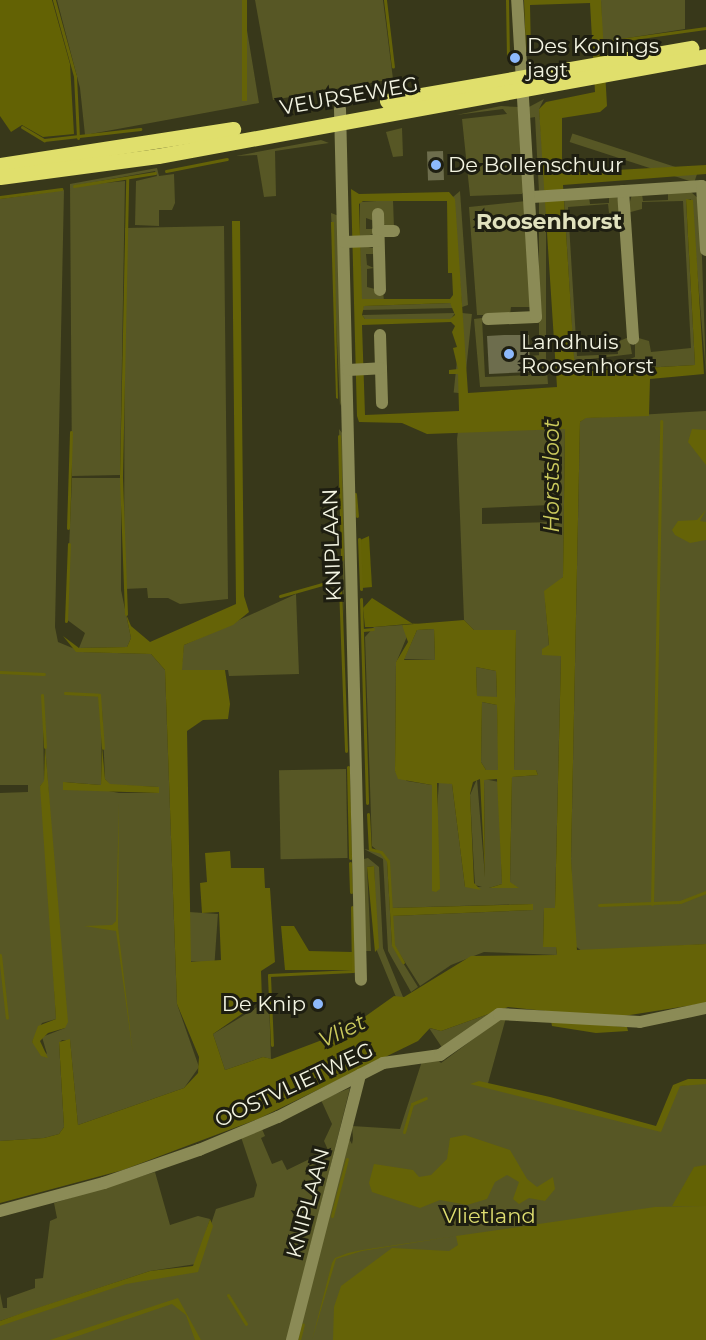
<!DOCTYPE html>
<style>
body{margin:0}
#map{position:relative;width:706px;height:1340px;overflow:hidden;background:#38381a;font-family:Montserrat,sans-serif}
div>[style]{position:absolute}
[style*='--x']{left:calc(var(--x)*1px);top:calc(var(--y)*1px);width:calc(var(--w)*1px);rotate:calc(var(--a)*1deg)}
.green>*{inset:0;background:#575725;transform-origin:0 0}
.forest>*{inset:0;background:#636204}
.water>*{inset:0;background:#656307;transform-origin:0 0}
.stream>*{height:3px;margin:-1.5px;padding:0 1.5px;transform-origin:1.5px;border-radius:1.5px;background:#656307}
.building>*{inset:0;background:#6d6d4d;transform-origin:0 0}
.minor>*{height:12px;margin:-6px;padding:0 6px;transform-origin:6px;border-radius:6px;background:#8b8b56}
.major>*{height:15px;margin:-7.5px;padding:0 7.5px;transform-origin:7.5px;border-radius:7.5px;background:#e0df6c}
.dots>*{width:16px;height:16px;translate:-50% -50%;box-sizing:border-box;border:3px solid #1e1e11;border-radius:50%}
span{translate:-50% -50%;white-space:nowrap;text-align:center;line-height:1.15;-webkit-text-stroke:6px #1e1e11;paint-order:stroke}
.poi-label{font-size:21px;color:#f3f4e2}
.left{translate:0 -50%;text-align:left}
.right{translate:-100% -50%;text-align:right}
.street-label{font-size:21px;color:#f3f4e2}
.park-label{font-size:21px;color:#dedd70}
.neighbourhood-label{font-size:22px;color:#e1e2be;font-weight:700}
.water-label{font-size:22px;color:#cbca5d;font-style:italic}
</style>
<div id="map">
<div class="green">
<div style="clip-path:polygon(57px 0,242px 0,259px 103px,85px 135px,80px 88px)"></div>
<div style="clip-path:polygon(255px 0,383px 0,393px 79px,273px 100px)"></div>
<div style="clip-path:polygon(601px 0,685px 0,685px 29px,602px 42px)"></div>
<div style="clip-path:polygon(544px 99px,539px 109px,546px 192px,539px 192px,535px 117px,529px 118px,529px 107px)"></div>
<div style="clip-path:polygon(501px 106px,519px 107px,525px 189px,522px 194px,470px 196px,462px 119px,507px 114px,503px 109px,456px 115px)"></div>
<div style="clip-path:polygon(402px 128px,403px 156px,393px 157px,386px 132px)"></div>
<div style="clip-path:polygon(321px 140px,329px 143px,275px 151px,276px 196px,264px 197px,257px 155px,236px 156px)"></div>
<div style="clip-path:polygon(157px 168px,159px 176px,174px 174px,175px 203px,172px 210px,159px 210px,159px 226px,135px 225px,136px 181px,157px 176px,155px 171px,73px 186px,125px 181px,120px 475px,72px 476px,70px 184px)"></div>
<div style="left:697px;top:174px;width:9px;height:131px;rotate:108deg"></div>
<div style="clip-path:polygon(evenodd,64px 190px,55px 627px,58px 642px,82px 652px,151px 654px,165px 670px,177px 1004px,199px 1067px,184px 1088px,78px 1125px,70px 1040px,62px 1040px,59px 1043px,64px 1127px,59px 1134px,44px 1138px,0 1141px,0 793px,28px 792px,28px 785px,0 785px,0 199px,64px 190px,102px 710px,105px 779px,110px 785px,159px 787px,159px 793px,119px 793px,64px 782px,101px 785px,102px 710px,64px 190px,43px 715px,65px 1028px,42px 1037px,47px 1054px,32px 1042px,42px 1023px,56px 1019px,44px 793px,40px 786px,44px 782px,43px 715px)"></div>
<div style="clip-path:polygon(460px 191px,468px 305px,462px 307px,453px 197px)"></div>
<div style="clip-path:polygon(668px 192px,691px 192px,700px 200px,706px 374px,691px 199px,686px 200px,695px 365px,625px 369px,625px 361px,635px 357px,635px 337px,649px 341px,651px 352px,691px 348px,683px 201px,642px 202px,642px 209px,627px 213px,632px 194px,642px 194px,643px 201px,668px 200px)"></div>
<div style="clip-path:polygon(609px 196px,617px 197px,622px 212px,609px 213px,608px 204px,568px 207px,577px 356px,618px 354px,617px 342px,629px 337px,632px 354px,574px 361px,564px 199px,589px 197px,590px 204px,609px 203px)"></div>
<div style="clip-path:polygon(393px 200px,394px 228px,366px 218px,366px 229px,373px 229px,373px 234px,360px 238px,360px 202px)"></div>
<div style="left:539px;top:200px;width:7px;height:163px"></div>
<div style="clip-path:polygon(526px 201px,532px 307px,511px 307px,510px 315px,477px 315px,469px 207px)"></div>
<div style="clip-path:polygon(331px 213px,339px 216px,345px 391px,340px 406px)"></div>
<div style="clip-path:polygon(224px 226px,228px 599px,180px 604px,168px 598px,148px 598px,147px 588px,124px 589px,125px 228px)"></div>
<div style="clip-path:polygon(360px 245px,373px 248px,374px 254px,366px 254px,367px 265px,374px 268px,367px 269px,367px 287px,383px 291px,384px 301px,361px 299px)"></div>
<div style="clip-path:polygon(450px 303px,454px 308px,362px 310px,364px 306px)"></div>
<div style="clip-path:polygon(455px 313px,451px 319px,365px 319px,362px 315px)"></div>
<div style="left:462px;top:313px;width:10px;height:80px;rotate:6deg"></div>
<div style="clip-path:polygon(482px 318px,485px 377px,530px 375px,529px 356px,541px 355px,540px 334px,544px 330px,548px 384px,480px 387px,474px 319px)"></div>
<div style="left:622px;top:361px;width:8px;height:48px;rotate:90deg"></div>
<div style="clip-path:polygon(706px 411px,706px 944px,583px 952px,574px 945px,571px 859px,580px 422px,585px 418px)"></div>
<div style="clip-path:polygon(evenodd,559px 426px,565px 429px,563px 577px,545px 598px,549px 646px,542px 655px,561px 655px,555px 908px,544px 909px,543px 947px,556px 947px,557px 955px,484px 952px,451px 965px,420px 986px,394px 945px,391px 916px,532px 910px,532px 904px,391px 908px,389px 861px,372px 846px,365px 637px,374px 627px,402px 625px,408px 634px,396px 663px,395px 771px,407px 781px,432px 785px,432px 891px,439px 780px,452px 784px,465px 887px,482px 887px,475px 885px,474px 869px,470px 795px,477px 779px,485px 877px,484px 779px,499px 782px,502px 884px,489px 888px,518px 888px,510px 883px,512px 777px,538px 775px,536px 770px,514px 771px,516px 630px,474px 630px,464px 620px,457px 439px,458px 431px,559px 426px,551px 505px,552px 522px,482px 524px,482px 508px,551px 505px)"></div>
<div style="clip-path:polygon(339px 429px,346px 438px,344px 619px)"></div>
<div style="clip-path:polygon(72px 478px,121px 478px,121px 590px,131px 638px,127px 647px,79px 648px,85px 633px,66px 619px)"></div>
<div style="clip-path:polygon(296px 594px,299px 674px,229px 676px,228px 670px,181px 671px,184px 645px)"></div>
<div style="clip-path:polygon(434px 629px,435px 660px,404px 659px,417px 630px)"></div>
<div style="clip-path:polygon(476px 667px,496px 671px,497px 697px,477px 697px)"></div>
<div style="clip-path:polygon(482px 702px,497px 705px,499px 770px,486px 770px,481px 762px)"></div>
<div style="left:346px;top:769px;width:89px;height:67px;rotate:89deg"></div>
<div style="clip-path:polygon(364px 849px,380px 852px,387px 861px,392px 945px,418px 987px,411px 992px,388px 951px,383px 859px)"></div>
<div style="clip-path:polygon(368px 858px,379px 867px,383px 948px,403px 997px,396px 997px,377px 951px,374px 866px,367px 867px,371px 951px,363px 951px,364px 859px)"></div>
<div style="left:189px;top:912px;width:29px;height:49px;rotate:4deg"></div>
<div style="clip-path:polygon(269px 1000px,271px 1059px,263px 1057px,225px 1070px,213px 1034px)"></div>
<div style="clip-path:polygon(508px 1007px,443px 1049px,429px 1028px,441px 1031px)"></div>
<div style="clip-path:polygon(507px 1014px,487px 1087px,660px 1129px,674px 1087px,706px 1082px,706px 1340px,295px 1340px,349px 1139px,352px 1144px,353px 1139px,352px 1126px,400px 1129px,422px 1061px,437px 1059px,441px 1063px)"></div>
<div style="clip-path:polygon(350px 1088px,287px 1340px,0 1340px,0 1324px,133px 1279px,196px 1269px,216px 1209px,254px 1197px,257px 1185px,241px 1137px,262px 1129px,265px 1136px,261px 1138px,272px 1164px,282px 1160px,287px 1170px,328px 1150px,324px 1141px,332px 1124px,321px 1100px)"></div>
<div style="clip-path:polygon(155px 1172px,170px 1225px,198px 1216px,210px 1219px,196px 1264px,150px 1271px,0 1321px,0 1293px,3px 1308px,7px 1308px,7px 1298px,35px 1288px,35px 1279px,43px 1278px,50px 1221px,57px 1218px,54px 1203px)"></div>
</div>
<div class="forest">
<div style="clip-path:polygon(0 0,52px 0,70px 64px,74px 134px,43px 137px,22px 125px,11px 132px,0 116px)"></div>
<div style="clip-path:polygon(369px 536px,372px 587px,362px 588px,360px 540px)"></div>
<div style="clip-path:polygon(372px 598px,413px 624px,419px 623px,374px 627px,365px 627px,363px 608px)"></div>
<div style="clip-path:polygon(281px 926px,294px 926px,309px 951px,352px 952px,352px 970px,285px 970px)"></div>
<div style="clip-path:polygon(706px 1165px,706px 1206px,672px 1206px,694px 1167px)"></div>
</div>
<div class="water">
<div style="left:242px;top:0;width:5px;height:101px"></div>
<div style="clip-path:polygon(evenodd,524px 0,601px 0,607px 106px,600px 112px,562px 118px,562px 173px,706px 165px,706px 174px,563px 185px,575px 372px,695px 365px,686px 199px,693px 200px,704px 374px,650px 379px,649px 416px,586px 418px,580px 422px,571px 859px,577px 950px,706px 944px,706px 1003px,611px 1018px,508px 1007px,441px 1031px,430px 1028px,418px 1041px,258px 1119px,123px 1170px,0 1203px,0 1141px,44px 1138px,59px 1134px,64px 1127px,59px 1042px,70px 1039px,78px 1125px,184px 1088px,198px 1073px,199px 1057px,177px 1004px,165px 670px,151px 654px,76px 652px,63px 636px,79px 648px,127px 647px,131px 638px,126px 614px,131px 626px,150px 642px,236px 604px,232px 221px,240px 221px,244px 596px,249px 612px,233px 625px,184px 645px,182px 670px,225px 670px,230px 704px,228px 719px,203px 720px,187px 731px,191px 962px,221px 960px,219px 912px,202px 913px,200px 883px,207px 882px,205px 853px,230px 851px,231px 868px,264px 868px,265px 888px,270px 888px,275px 962px,261px 971px,262px 1000px,213px 1034px,225px 1070px,263px 1057px,272px 1059px,351px 1029px,353px 1018px,363px 1018px,394px 996px,404px 997px,471px 956px,557px 955px,556px 947px,543px 947px,544px 908px,555px 908px,561px 656px,542px 655px,542px 649px,549px 645px,544px 591px,563px 577px,565px 429px,427px 434px,402px 423px,359px 422px,357px 416px,351px 189px,359px 194px,449px 192px,455px 199px,468px 393px,557px 387px,539px 109px,546px 102px,595px 92px,590px 3px,530px 5px,531px 52px,526px 52px,524px 0,363px 201px,447px 201px,448px 273px,452px 273px,453px 295px,450px 299px,362px 299px,359px 204px,363px 201px,524px 0,450px 303px,455px 315px,450px 319px,365px 319px,362px 315px,364px 306px,450px 303px,524px 0,451px 322px,455px 326px,452px 332px,457px 347px,453px 348px,458px 369px,449px 370px,449px 374px,458px 374px,459px 411px,365px 415px,362px 325px,451px 322px)"></div>
<div style="clip-path:polygon(331px 222px,334px 222px,338px 399px,336px 398px)"></div>
<div style="clip-path:polygon(692px 429px,706px 430px,706px 465px,688px 442px)"></div>
<div style="clip-path:polygon(706px 510px,700px 521px,706px 522px,706px 540px,690px 543px,675px 535px,672px 530px,678px 521px,697px 520px)"></div>
<div style="clip-path:polygon(evenodd,464px 620px,474px 630px,516px 630px,514px 770px,536px 770px,538px 775px,512px 777px,510px 882px,519px 888px,489px 888px,502px 884px,497px 779px,484px 780px,485px 878px,480px 779px,473px 782px,470px 794px,474px 883px,481px 890px,465px 887px,452px 784px,437px 783px,440px 889px,436px 892px,432px 891px,432px 785px,398px 779px,395px 771px,396px 662px,408px 642px,402px 625px,464px 620px,434px 629px,435px 660px,404px 660px,417px 630px,434px 629px,464px 620px,476px 667px,496px 671px,497px 697px,477px 696px,476px 667px,464px 620px,482px 702px,497px 705px,498px 770px,486px 770px,481px 762px,482px 702px)"></div>
<div style="clip-path:polygon(45px 745px,68px 1022px,65px 1028px,48px 1033px,40px 1041px,48px 1058px,41px 1056px,32px 1042px,38px 1026px,56px 1019px,40px 786px,44px 781px)"></div>
<div style="clip-path:polygon(102px 746px,105px 779px,110px 784px,159px 787px,159px 793px,63px 790px,63px 782px,101px 785px)"></div>
<div style="clip-path:polygon(119px 802px,118px 927px,133px 1054px,116px 931px,84px 926px,112px 925px,116px 921px)"></div>
<div style="clip-path:polygon(374px 866px,379px 948px,375px 952px,367px 867px)"></div>
<div style="clip-path:polygon(533px 904px,533px 910px,391px 916px,391px 908px)"></div>
<div style="clip-path:polygon(551px 1021px,627px 1027px,628px 1031px,596px 1033px,552px 1026px)"></div>
<div style="clip-path:polygon(688px 1079px,706px 1079px,706px 1084px,680px 1086px,661px 1132px,470px 1084px,479px 1081px,550px 1097px,656px 1126px,673px 1085px)"></div>
<div style="clip-path:polygon(465px 1135px,510px 1150px,527px 1179px,537px 1187px,553px 1177px,555px 1189px,545px 1201px,529px 1198px,519px 1204px,513px 1199px,519px 1182px,507px 1175px,495px 1182px,487px 1199px,467px 1205px,440px 1200px,420px 1208px,372px 1192px,369px 1183px,374px 1164px,413px 1170px,419px 1177px,431px 1175px,447px 1159px,450px 1138px)"></div>
<div style="clip-path:polygon(706px 1206px,706px 1340px,333px 1340px,334px 1307px,341px 1286px,392px 1248px,449px 1251px,458px 1245px,456px 1236px,362px 1251px,336px 1259px,312px 1340px,332px 1263px,335px 1258px,348px 1253px,362px 1250px,456px 1236px,655px 1207px)"></div>
<div style="clip-path:polygon(210px 1219px,213px 1226px,198px 1272px,126px 1284px,0 1326px,0 1321px,25px 1312px,150px 1271px,193px 1266px)"></div>
<div style="clip-path:polygon(178px 1298px,201px 1340px,195px 1340px,186px 1315px,172px 1304px,66px 1340px,50px 1340px)"></div>
</div>
<div class="stream">
<div style="--x:54;--y:0;--w:79;--a:74.6"></div>
<div style="--x:75;--y:76;--w:62;--a:87.2"></div>
<div style="--x:385;--y:0;--w:67;--a:83.2"></div>
<div style="--x:507;--y:0;--w:55;--a:89"></div>
<div style="--x:598;--y:43;--w:109;--a:-7.9"></div>
<div style="--x:22;--y:127;--w:26;--a:31"></div>
<div style="--x:44;--y:140;--w:97;--a:-6.5"></div>
<div style="--x:166;--y:171;--w:62;--a:-11.1"></div>
<div style="--x:74;--y:186;--w:82;--a:-9.1"></div>
<div style="--x:0;--y:197;--w:62;--a:-7.5"></div>
<div style="--x:339;--y:436;--w:123;--a:88.6"></div>
<div style="--x:355;--y:494;--w:22;--a:85"></div>
<div style="--x:68;--y:528;--w:96;--a:-88.2"></div>
<div style="--x:359;--y:539;--w:50;--a:87.7"></div>
<div style="--x:280;--y:596;--w:55;--a:-15.8"></div>
<div style="--x:333;--y:581;--w:9;--a:36"></div>
<div style="--x:340;--y:586;--w:165;--a:87.9"></div>
<div style="--x:361;--y:599;--w:204;--a:88.3"></div>
<div style="--x:126;--y:614;--w:138;--a:-92.1"></div>
<div style="--x:121;--y:476;--w:297;--a:-88.8"></div>
<div style="--x:66;--y:621;--w:77;--a:-87.8"></div>
<div style="--x:363;--y:630;--w:10;--a:-6"></div>
<div style="--x:0;--y:672;--w:44;--a:2.6"></div>
<div style="--x:65;--y:693;--w:34;--a:3"></div>
<div style="--x:99;--y:695;--w:53;--a:85.7"></div>
<div style="--x:42;--y:695;--w:52;--a:86.7"></div>
<div style="--x:348;--y:767;--w:91;--a:88.7"></div>
<div style="--x:368;--y:814;--w:35;--a:87"></div>
<div style="--x:370;--y:849;--w:11;--a:15"></div>
<div style="--x:381;--y:852;--w:11;--a:52"></div>
<div style="--x:388;--y:861;--w:84;--a:86.6"></div>
<div style="--x:393;--y:945;--w:20;--a:60"></div>
<div style="--x:350;--y:863;--w:29;--a:88"></div>
<div style="--x:652;--y:904;--w:483;--a:-88.9"></div>
<div style="--x:599;--y:905;--w:81;--a:-2.1"></div>
<div style="--x:680;--y:902;--w:28;--a:-21"></div>
<div style="--x:0;--y:955;--w:63;--a:83.7"></div>
<div style="--x:272;--y:1045;--w:70;--a:-92.5"></div>
<div style="--x:269;--y:975;--w:84;--a:-2.7"></div>
<div style="--x:353;--y:971;--w:64;--a:-90.9"></div>
<div style="--x:404;--y:1132;--w:29;--a:-74"></div>
<div style="--x:412;--y:1104;--w:15;--a:-23"></div>
<div style="--x:332;--y:1216;--w:59;--a:-75.3"></div>
<div style="--x:228;--y:1295;--w:34;--a:58"></div>
<div style="--x:299;--y:1340;--w:16;--a:-76"></div>
</div>
<div class="building">
<div style="left:443px;top:151px;width:29px;height:16px;rotate:88deg"></div>
<div style="clip-path:polygon(504px 335px,529px 335px,530px 372px,489px 374px,487px 336px)"></div>
</div>
<div class="minor">
<div style="--x:340;--y:109;--w:871;--a:88.62"></div>
<div style="--x:623;--y:191;--w:148;--a:86.1"></div>
<div style="--x:532;--y:197;--w:170;--a:-3.7"></div>
<div style="--x:702;--y:186;--w:64;--a:86.4"></div>
<div style="--x:378;--y:214;--w:76;--a:88.5"></div>
<div style="--x:378;--y:231;--w:16;--a:0"></div>
<div style="--x:345;--y:242;--w:33;--a:-2"></div>
<div style="--x:488;--y:319;--w:48;--a:-2.4"></div>
<div style="--x:536;--y:317;--w:318;--a:-93.4"></div>
<div style="--x:380;--y:335;--w:68;--a:88.3"></div>
<div style="--x:348;--y:370;--w:33;--a:-3"></div>
<div style="--x:0;--y:1211;--w:108;--a:-15.1"></div>
<div style="--x:104;--y:1183;--w:101;--a:-19.2"></div>
<div style="--x:199;--y:1150;--w:86;--a:-22.7"></div>
<div style="--x:278;--y:1117;--w:118;--a:-27.2"></div>
<div style="--x:383;--y:1063;--w:58;--a:-8"></div>
<div style="--x:440;--y:1055;--w:72;--a:-34.8"></div>
<div style="--x:499;--y:1014;--w:141;--a:3.2"></div>
<div style="--x:640;--y:1022;--w:67;--a:-12"></div>
<div style="--x:292;--y:1340;--w:274;--a:-75.6"></div>
</div>
<div class="major">
<div style="--x:387;--y:101;--w:309;--a:-9.9"></div>
<div style="--x:0;--y:165;--w:236;--a:-8.8"></div>
<div style="--x:0;--y:177;--w:159;--a:-7.6"></div>
<div style="--x:158;--y:156;--w:557;--a:-10.34"></div>
</div>
<div class="dots">
<div style="left:515px;top:58px;background:#8db9fc"></div>
<div style="left:436px;top:165px;background:#8db9fc"></div>
<div style="left:509px;top:354px;background:#8db9fc"></div>
<div style="left:318px;top:1004px;background:#8db9fc"></div>
</div>
<div class="poi-label">
<span class="left" style="left:527px;top:58px">Des Konings<br>jagt</span>
<span class="left" style="left:448px;top:165px">De Bollenschuur</span>
<span class="left" style="left:521px;top:354px">Landhuis<br>Roosenhorst</span>
<span class="right" style="left:306px;top:1004px">De Knip</span>
</div>
<div class="street-label">
<span style="left:349px;top:96px;rotate:-10deg">VEURSEWEG</span>
<span style="left:332px;top:545px;rotate:-92deg">KNIPLAAN</span>
<span style="left:294px;top:1085px;rotate:-25deg">OOSTVLIETWEG</span>
<span style="left:308px;top:1203px;rotate:-75deg">KNIPLAAN</span>
</div>
<div class="park-label">
<span style="left:489px;top:1216px">Vlietland</span>
</div>
<div class="neighbourhood-label">
<span style="left:549px;top:222px">Roosenhorst</span>
</div>
<div class="water-label">
<span style="left:552px;top:476px;rotate:-90deg">Horstsloot</span>
<span style="left:342px;top:1031px;rotate:-25deg">Vliet</span>
</div>
</div>
